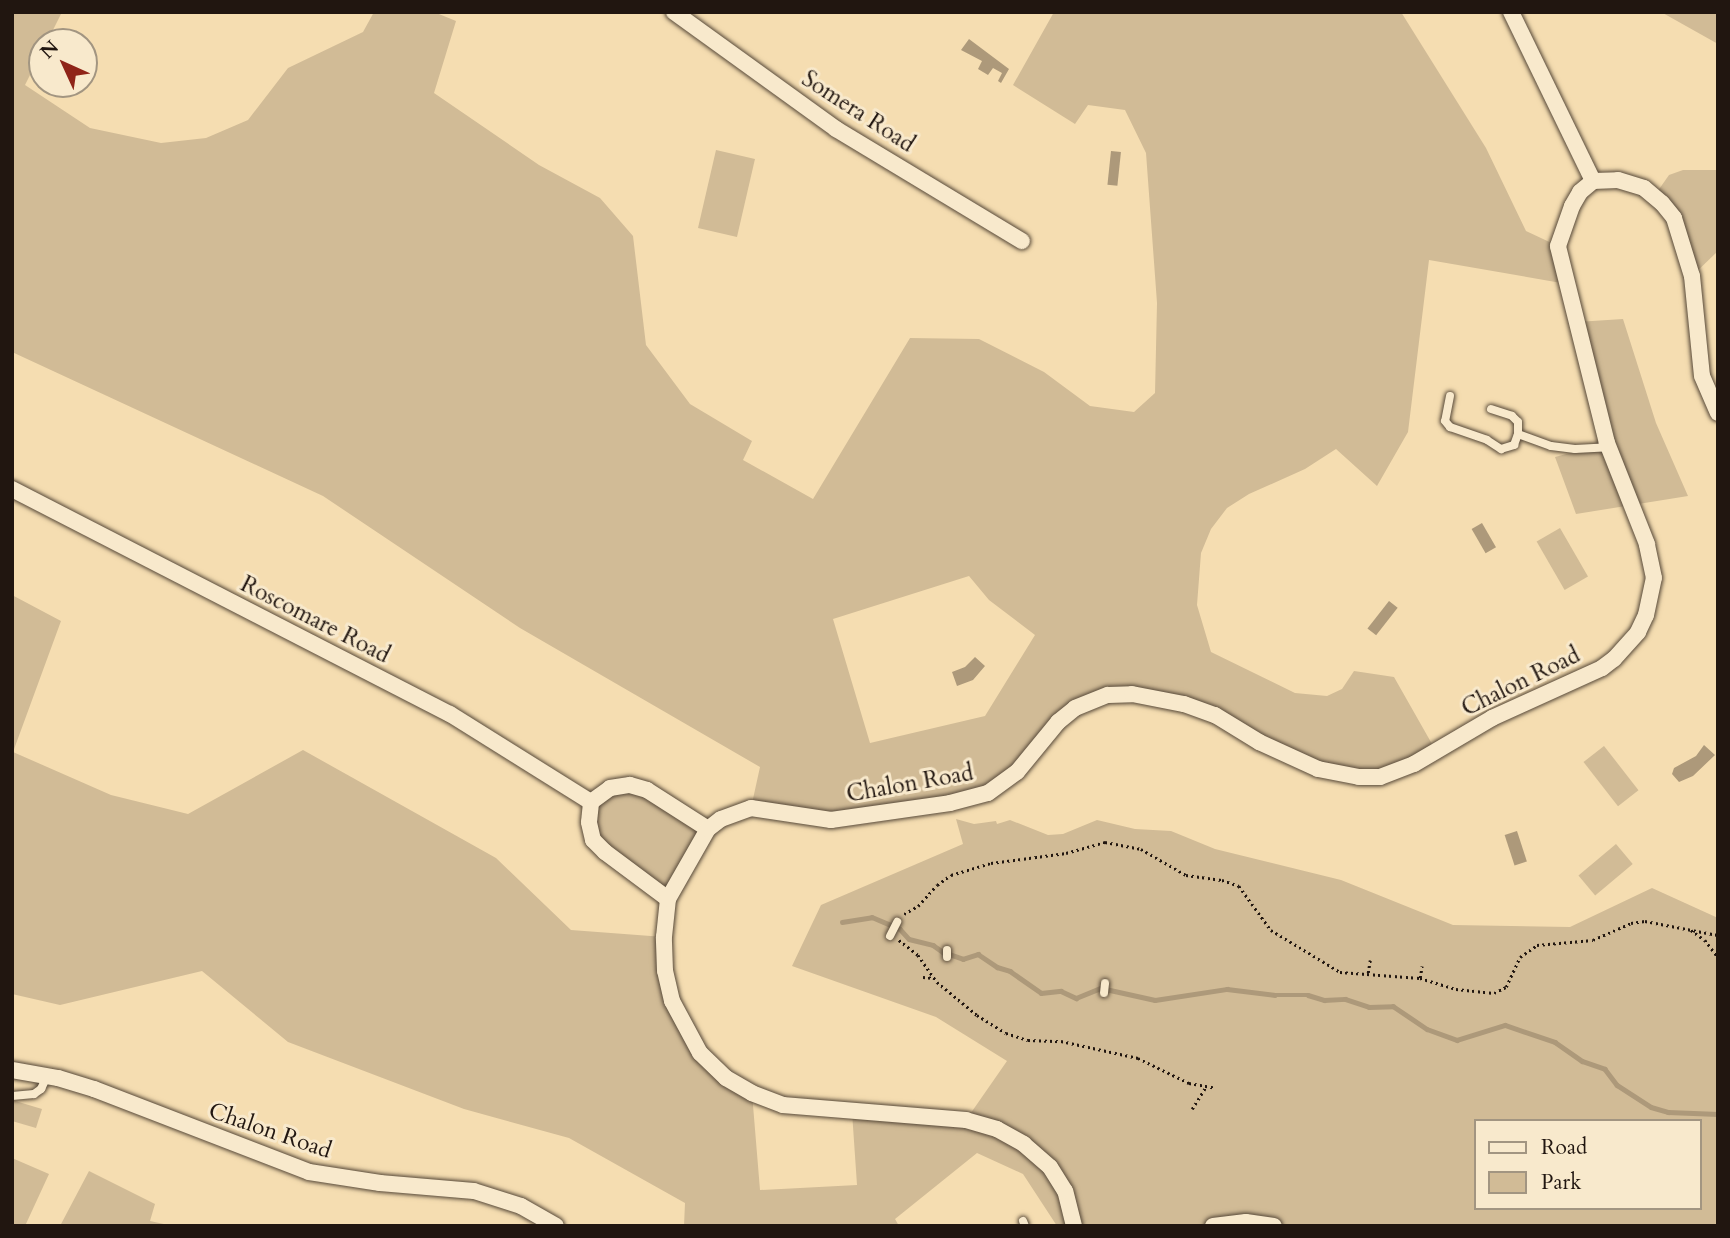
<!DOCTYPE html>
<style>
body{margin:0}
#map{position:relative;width:1730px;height:1238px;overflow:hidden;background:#f5ddb1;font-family:Cardo,serif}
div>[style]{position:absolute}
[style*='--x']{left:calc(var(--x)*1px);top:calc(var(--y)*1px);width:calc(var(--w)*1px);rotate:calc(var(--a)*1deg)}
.green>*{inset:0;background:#d1bb96;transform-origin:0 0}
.water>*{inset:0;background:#ad997a;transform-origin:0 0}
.stream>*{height:4.5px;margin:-2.25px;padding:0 2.25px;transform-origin:2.25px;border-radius:2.25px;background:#ad997a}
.path>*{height:2.5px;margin-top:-1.25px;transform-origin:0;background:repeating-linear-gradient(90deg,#211610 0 2px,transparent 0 5.5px)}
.roads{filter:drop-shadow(0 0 2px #564838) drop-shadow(0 0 2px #564838)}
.lane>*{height:8px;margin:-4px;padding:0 4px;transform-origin:4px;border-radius:4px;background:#f8e9cc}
.street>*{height:16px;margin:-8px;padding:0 8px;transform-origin:8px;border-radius:8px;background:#f8e9cc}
span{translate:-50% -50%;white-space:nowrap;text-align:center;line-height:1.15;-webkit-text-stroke:6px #f8e9cc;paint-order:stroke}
.street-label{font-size:23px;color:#211610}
.frame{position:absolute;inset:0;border:14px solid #211610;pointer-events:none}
.legend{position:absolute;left:1474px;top:1119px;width:228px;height:91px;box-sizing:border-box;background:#f8e9cc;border:2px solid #a29581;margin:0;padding:9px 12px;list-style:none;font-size:21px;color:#211610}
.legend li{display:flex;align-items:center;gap:14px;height:35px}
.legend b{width:35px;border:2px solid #a29581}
.north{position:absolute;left:28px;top:28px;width:70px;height:70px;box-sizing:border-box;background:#f8e9cc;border:2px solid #a29581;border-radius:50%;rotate:315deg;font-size:19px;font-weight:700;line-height:28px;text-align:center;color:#211610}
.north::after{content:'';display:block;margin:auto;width:24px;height:32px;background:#8f2418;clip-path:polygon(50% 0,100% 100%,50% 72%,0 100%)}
</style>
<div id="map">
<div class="green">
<div style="clip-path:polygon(evenodd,12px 12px,62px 12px,47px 42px,42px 42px,42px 51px,25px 85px,90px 128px,161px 143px,206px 138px,248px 120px,288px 68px,363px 32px,374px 12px,434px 12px,456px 21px,434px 93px,539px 165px,600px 198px,633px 236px,646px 345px,690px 404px,752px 441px,743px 460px,813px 499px,910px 338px,979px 339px,1044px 372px,1090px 406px,1134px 412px,1155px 393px,1157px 303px,1146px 153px,1125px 110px,1088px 105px,1075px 124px,1013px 85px,1054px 12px,1401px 12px,1486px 148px,1526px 231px,1558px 246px,1567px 284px,1429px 260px,1408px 432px,1377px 486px,1336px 449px,1305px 469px,1249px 494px,1227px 508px,1211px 529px,1201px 553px,1197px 605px,1211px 652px,1295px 693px,1327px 696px,1342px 689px,1354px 671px,1394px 677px,1436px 751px,1414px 764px,1339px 775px,1184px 704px,1093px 699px,1003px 785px,855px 817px,751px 808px,760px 767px,520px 628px,323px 496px,12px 352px,12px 12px,969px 576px,989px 600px,1035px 635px,985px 716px,870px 743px,833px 619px,969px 576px)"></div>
<div style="clip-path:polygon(1661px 12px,1718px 12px,1718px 44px)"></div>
<div style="left:716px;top:150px;width:40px;height:80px;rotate:13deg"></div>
<div style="clip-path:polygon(1683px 170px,1718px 170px,1718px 251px,1692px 276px,1655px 195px,1669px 175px)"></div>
<div style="clip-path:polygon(1623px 319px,1656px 423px,1688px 496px,1576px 514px,1555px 457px,1607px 443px,1577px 322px)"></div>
<div style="left:1560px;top:528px;width:56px;height:27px;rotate:60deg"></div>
<div style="clip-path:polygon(evenodd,12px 595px,61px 621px,13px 752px,111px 795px,188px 814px,303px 750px,496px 858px,571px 930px,664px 937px,686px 1031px,752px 1093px,760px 1190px,857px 1185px,852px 1112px,966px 1120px,1007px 1061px,936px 1017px,792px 966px,821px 905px,963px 844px,956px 819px,974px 824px,996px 821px,997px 824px,1010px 820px,1048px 835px,1063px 834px,1097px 820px,1135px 829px,1171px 831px,1215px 849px,1341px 880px,1453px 925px,1570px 927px,1652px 888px,1718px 918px,1718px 1226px,1057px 1226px,1023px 1174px,977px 1153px,895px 1219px,899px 1226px,684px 1226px,685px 1203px,569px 1138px,464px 1109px,288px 1042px,202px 971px,60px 1005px,12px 994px,12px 595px,1476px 1121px,1700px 1121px,1700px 1208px,1476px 1208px,1476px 1121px)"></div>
<div style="left:1604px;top:746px;width:56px;height:26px;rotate:52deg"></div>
<div style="clip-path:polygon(630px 785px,708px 829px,668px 899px,593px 840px,591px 802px)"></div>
<div style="left:1616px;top:844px;width:26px;height:49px;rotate:50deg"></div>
<div style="clip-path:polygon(12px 1100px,42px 1109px,36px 1128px,12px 1121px)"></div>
<div style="clip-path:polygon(12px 1158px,49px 1174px,25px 1226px,12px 1226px)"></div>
<div style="clip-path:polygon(89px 1171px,155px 1204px,150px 1221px,173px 1226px,60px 1226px)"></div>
</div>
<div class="water">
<div style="clip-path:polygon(969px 39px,1009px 69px,1001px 83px,998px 81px,1002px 73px,993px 68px,988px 75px,978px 69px,982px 61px,961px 50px)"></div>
<div style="left:1111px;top:151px;width:10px;height:34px;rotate:6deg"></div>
<div style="left:1482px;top:523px;width:28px;height:12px;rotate:60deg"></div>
<div style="left:1389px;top:601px;width:11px;height:35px;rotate:38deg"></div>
<div style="clip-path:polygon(975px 657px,985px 666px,973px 680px,957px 686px,952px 672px,965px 667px)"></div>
<div style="clip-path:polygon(1704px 745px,1715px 755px,1693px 776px,1679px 782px,1672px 774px,1674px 768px,1696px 756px)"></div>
<div style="left:1517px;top:831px;width:32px;height:13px;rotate:72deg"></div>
</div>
<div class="stream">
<div style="--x:842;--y:922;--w:30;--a:-9"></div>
<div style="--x:872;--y:917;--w:30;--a:23"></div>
<div style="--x:900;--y:929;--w:13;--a:48"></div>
<div style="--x:909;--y:939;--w:25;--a:14"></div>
<div style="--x:933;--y:945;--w:12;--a:35"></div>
<div style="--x:943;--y:952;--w:21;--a:19"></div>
<div style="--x:963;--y:959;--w:16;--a:-18"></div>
<div style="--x:978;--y:954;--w:23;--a:34"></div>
<div style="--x:997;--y:967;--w:14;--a:17"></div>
<div style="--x:1010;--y:971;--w:38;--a:35"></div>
<div style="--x:1041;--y:993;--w:20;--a:-6"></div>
<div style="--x:1061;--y:991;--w:17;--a:25"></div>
<div style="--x:1076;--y:998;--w:27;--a:-22"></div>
<div style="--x:1101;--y:988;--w:55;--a:12.5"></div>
<div style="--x:1155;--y:1000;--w:73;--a:-8.7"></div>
<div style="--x:1227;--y:989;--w:48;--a:7.1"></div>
<div style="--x:1275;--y:995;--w:33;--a:0"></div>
<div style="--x:1308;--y:995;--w:17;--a:17"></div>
<div style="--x:1324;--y:1000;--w:21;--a:-3"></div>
<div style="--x:1345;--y:999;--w:25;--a:18"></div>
<div style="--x:1369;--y:1007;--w:24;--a:-2"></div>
<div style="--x:1393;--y:1006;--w:41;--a:34.1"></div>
<div style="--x:1427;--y:1029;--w:32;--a:20"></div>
<div style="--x:1457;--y:1040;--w:50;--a:-17.4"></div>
<div style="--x:1505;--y:1025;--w:53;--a:18.8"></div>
<div style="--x:1555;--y:1042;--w:33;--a:35"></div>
<div style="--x:1582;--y:1061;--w:24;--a:19"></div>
<div style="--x:1605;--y:1069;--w:20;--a:53"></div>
<div style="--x:1617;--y:1085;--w:40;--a:32.9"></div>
<div style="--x:1651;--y:1107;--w:18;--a:16"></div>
<div style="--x:1668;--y:1112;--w:50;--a:2.3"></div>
</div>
<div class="path">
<div style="--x:904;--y:914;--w:16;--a:-30"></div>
<div style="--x:918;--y:906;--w:28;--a:-48"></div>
<div style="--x:937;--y:885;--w:17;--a:-36"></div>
<div style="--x:951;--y:875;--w:42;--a:-16.7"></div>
<div style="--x:991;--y:863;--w:76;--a:-7.6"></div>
<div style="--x:1066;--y:853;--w:41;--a:-15.8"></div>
<div style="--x:1105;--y:842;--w:37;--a:11"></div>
<div style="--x:1141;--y:849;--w:52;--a:30"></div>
<div style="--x:1186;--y:875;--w:36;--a:8"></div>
<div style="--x:1222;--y:880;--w:18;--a:19"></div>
<div style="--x:1239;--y:886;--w:54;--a:54"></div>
<div style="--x:1271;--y:930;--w:81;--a:31.3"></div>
<div style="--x:1340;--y:972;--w:80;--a:4.3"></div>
<div style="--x:1420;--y:978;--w:38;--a:17"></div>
<div style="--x:1456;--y:989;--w:38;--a:6"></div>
<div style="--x:1494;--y:993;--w:13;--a:-27"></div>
<div style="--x:1506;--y:987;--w:33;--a:-65"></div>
<div style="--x:1520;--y:957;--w:21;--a:-35"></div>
<div style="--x:1537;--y:945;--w:56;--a:-5.1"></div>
<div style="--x:1593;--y:940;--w:42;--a:-24.1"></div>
<div style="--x:1631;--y:923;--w:14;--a:-8"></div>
<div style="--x:1645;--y:921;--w:74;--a:10.9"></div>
<div style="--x:1691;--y:930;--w:17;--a:36"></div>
<div style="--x:1705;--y:940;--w:21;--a:53"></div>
<div style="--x:899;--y:940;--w:24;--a:38"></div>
<div style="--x:918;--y:955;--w:33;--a:55"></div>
<div style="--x:937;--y:982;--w:52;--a:39.5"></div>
<div style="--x:977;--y:1015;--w:34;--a:32"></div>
<div style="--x:1006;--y:1033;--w:23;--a:18"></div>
<div style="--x:1028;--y:1040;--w:33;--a:2"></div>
<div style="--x:1061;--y:1041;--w:79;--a:12.4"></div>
<div style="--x:1138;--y:1058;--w:57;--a:26.1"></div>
<div style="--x:1189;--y:1083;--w:27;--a:10"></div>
<div style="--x:1368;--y:973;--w:13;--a:-81"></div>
<div style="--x:923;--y:977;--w:11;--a:5"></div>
<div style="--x:1420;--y:978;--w:12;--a:-81"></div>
<div style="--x:1192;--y:1109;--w:25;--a:-58"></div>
</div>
<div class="roads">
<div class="lane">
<div style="--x:1450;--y:396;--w:25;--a:101"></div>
<div style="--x:1445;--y:421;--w:8;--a:50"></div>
<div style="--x:1450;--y:427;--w:39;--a:19"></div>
<div style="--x:1487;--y:440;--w:17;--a:33"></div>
<div style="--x:1501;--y:449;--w:14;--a:-17"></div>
<div style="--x:1514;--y:445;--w:12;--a:-70"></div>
<div style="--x:1518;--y:434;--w:35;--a:20"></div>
<div style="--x:1551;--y:446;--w:24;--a:7"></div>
<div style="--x:1575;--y:449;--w:33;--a:-3"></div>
<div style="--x:1491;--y:409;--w:22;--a:18"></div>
<div style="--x:1512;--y:416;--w:8;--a:45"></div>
<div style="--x:1518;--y:422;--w:12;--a:90"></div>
<div style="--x:890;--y:936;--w:16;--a:-63"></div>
<div style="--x:947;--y:950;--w:7;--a:90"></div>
<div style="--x:1104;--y:993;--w:10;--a:-84"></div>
<div style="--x:12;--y:1096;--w:22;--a:-5"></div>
<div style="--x:34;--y:1094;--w:9;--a:-36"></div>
<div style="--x:41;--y:1089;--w:14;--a:-65"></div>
<div style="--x:1023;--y:1221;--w:5;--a:68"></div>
</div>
<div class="street">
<div style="--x:674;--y:12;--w:200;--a:35.8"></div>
<div style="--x:836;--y:129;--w:217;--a:31.1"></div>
<div style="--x:1511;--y:12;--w:188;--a:64.1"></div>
<div style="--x:12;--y:489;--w:492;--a:27.2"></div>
<div style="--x:450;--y:714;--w:166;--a:32"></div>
<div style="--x:668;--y:899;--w:79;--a:-143.3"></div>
<div style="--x:605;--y:852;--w:17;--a:-135"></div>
<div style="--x:593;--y:840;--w:18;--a:-103"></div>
<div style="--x:589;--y:822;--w:20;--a:-84"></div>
<div style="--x:591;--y:802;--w:24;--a:-36"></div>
<div style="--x:610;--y:788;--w:20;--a:-9"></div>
<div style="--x:630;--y:785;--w:18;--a:16"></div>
<div style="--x:647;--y:790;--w:72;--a:32.6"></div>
<div style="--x:12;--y:1070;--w:47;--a:9.9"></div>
<div style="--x:58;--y:1078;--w:38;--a:17"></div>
<div style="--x:94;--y:1089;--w:230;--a:21.1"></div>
<div style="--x:309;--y:1172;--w:72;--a:8.8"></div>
<div style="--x:380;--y:1183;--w:94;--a:4.9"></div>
<div style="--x:474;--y:1191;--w:49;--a:17.7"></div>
<div style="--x:521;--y:1206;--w:40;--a:29.7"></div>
<div style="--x:1074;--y:1226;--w:36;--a:-104"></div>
<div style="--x:1065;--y:1191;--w:28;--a:-122"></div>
<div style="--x:1050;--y:1167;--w:35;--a:-139"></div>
<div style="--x:1024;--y:1144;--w:31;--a:-151"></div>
<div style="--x:997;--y:1129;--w:32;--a:-164"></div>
<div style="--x:966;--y:1120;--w:184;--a:-175.3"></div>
<div style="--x:783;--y:1105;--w:33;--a:-159"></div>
<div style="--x:752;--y:1093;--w:30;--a:-150"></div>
<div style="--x:726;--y:1078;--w:36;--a:-136"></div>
<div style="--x:700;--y:1053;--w:59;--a:-118.3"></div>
<div style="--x:672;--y:1001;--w:31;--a:-103"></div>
<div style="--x:665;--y:971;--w:34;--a:-92"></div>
<div style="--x:664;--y:937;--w:38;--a:-84"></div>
<div style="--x:668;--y:899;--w:81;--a:-60.3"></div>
<div style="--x:708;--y:829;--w:16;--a:-38"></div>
<div style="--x:721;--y:819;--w:32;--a:-20"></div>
<div style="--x:751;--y:808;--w:81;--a:8.5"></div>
<div style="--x:831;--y:820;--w:120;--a:-8.1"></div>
<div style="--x:950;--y:803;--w:39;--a:-15"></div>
<div style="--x:988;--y:793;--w:36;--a:-36"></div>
<div style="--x:1017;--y:772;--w:65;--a:-50.6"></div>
<div style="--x:1058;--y:722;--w:22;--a:-39"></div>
<div style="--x:1075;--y:708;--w:35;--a:-22"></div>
<div style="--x:1108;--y:695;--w:24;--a:-2"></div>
<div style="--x:1132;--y:694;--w:53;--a:10.9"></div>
<div style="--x:1184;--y:704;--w:33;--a:20"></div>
<div style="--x:1215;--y:715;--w:52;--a:31.5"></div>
<div style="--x:1259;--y:742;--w:65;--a:24.6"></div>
<div style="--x:1318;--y:769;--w:42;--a:11"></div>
<div style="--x:1359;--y:777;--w:21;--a:0"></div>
<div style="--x:1380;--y:777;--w:36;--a:-21"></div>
<div style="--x:1414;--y:764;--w:91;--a:-30.5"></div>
<div style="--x:1492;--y:718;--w:121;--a:-24.4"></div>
<div style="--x:1602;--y:668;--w:15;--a:-37"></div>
<div style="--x:1614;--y:659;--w:36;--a:-48"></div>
<div style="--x:1638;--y:632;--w:19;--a:-65"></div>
<div style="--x:1646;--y:615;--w:38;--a:-78"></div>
<div style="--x:1654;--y:578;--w:35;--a:-102"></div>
<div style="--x:1647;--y:544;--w:109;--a:-111.6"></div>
<div style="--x:1607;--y:443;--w:203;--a:-104"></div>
<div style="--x:1558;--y:246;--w:42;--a:-70.7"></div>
<div style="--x:1572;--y:206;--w:16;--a:-60"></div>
<div style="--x:1580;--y:192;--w:17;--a:-40"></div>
<div style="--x:1593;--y:181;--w:25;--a:-2"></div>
<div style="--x:1618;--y:180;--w:27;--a:17"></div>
<div style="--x:1644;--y:188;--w:23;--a:40"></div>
<div style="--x:1662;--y:203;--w:19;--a:51"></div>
<div style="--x:1674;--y:218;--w:61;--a:72.8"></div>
<div style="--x:1692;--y:276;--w:100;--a:84.3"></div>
<div style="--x:1702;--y:376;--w:40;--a:66.6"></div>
<div style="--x:1213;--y:1226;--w:33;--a:-7"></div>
<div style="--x:1246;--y:1222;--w:28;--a:8"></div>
</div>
</div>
<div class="street-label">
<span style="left:858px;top:112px;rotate:33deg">Somera Road</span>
<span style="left:315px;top:620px;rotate:27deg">Roscomare Road</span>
<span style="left:1521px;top:682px;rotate:-26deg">Chalon Road</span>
<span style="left:910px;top:784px;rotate:-10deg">Chalon Road</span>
<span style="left:270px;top:1131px;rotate:19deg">Chalon Road</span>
</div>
<div class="frame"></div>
<ul class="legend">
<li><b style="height:9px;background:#f8e9cc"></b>Road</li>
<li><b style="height:19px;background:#d1bb96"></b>Park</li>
</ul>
<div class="north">N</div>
</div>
